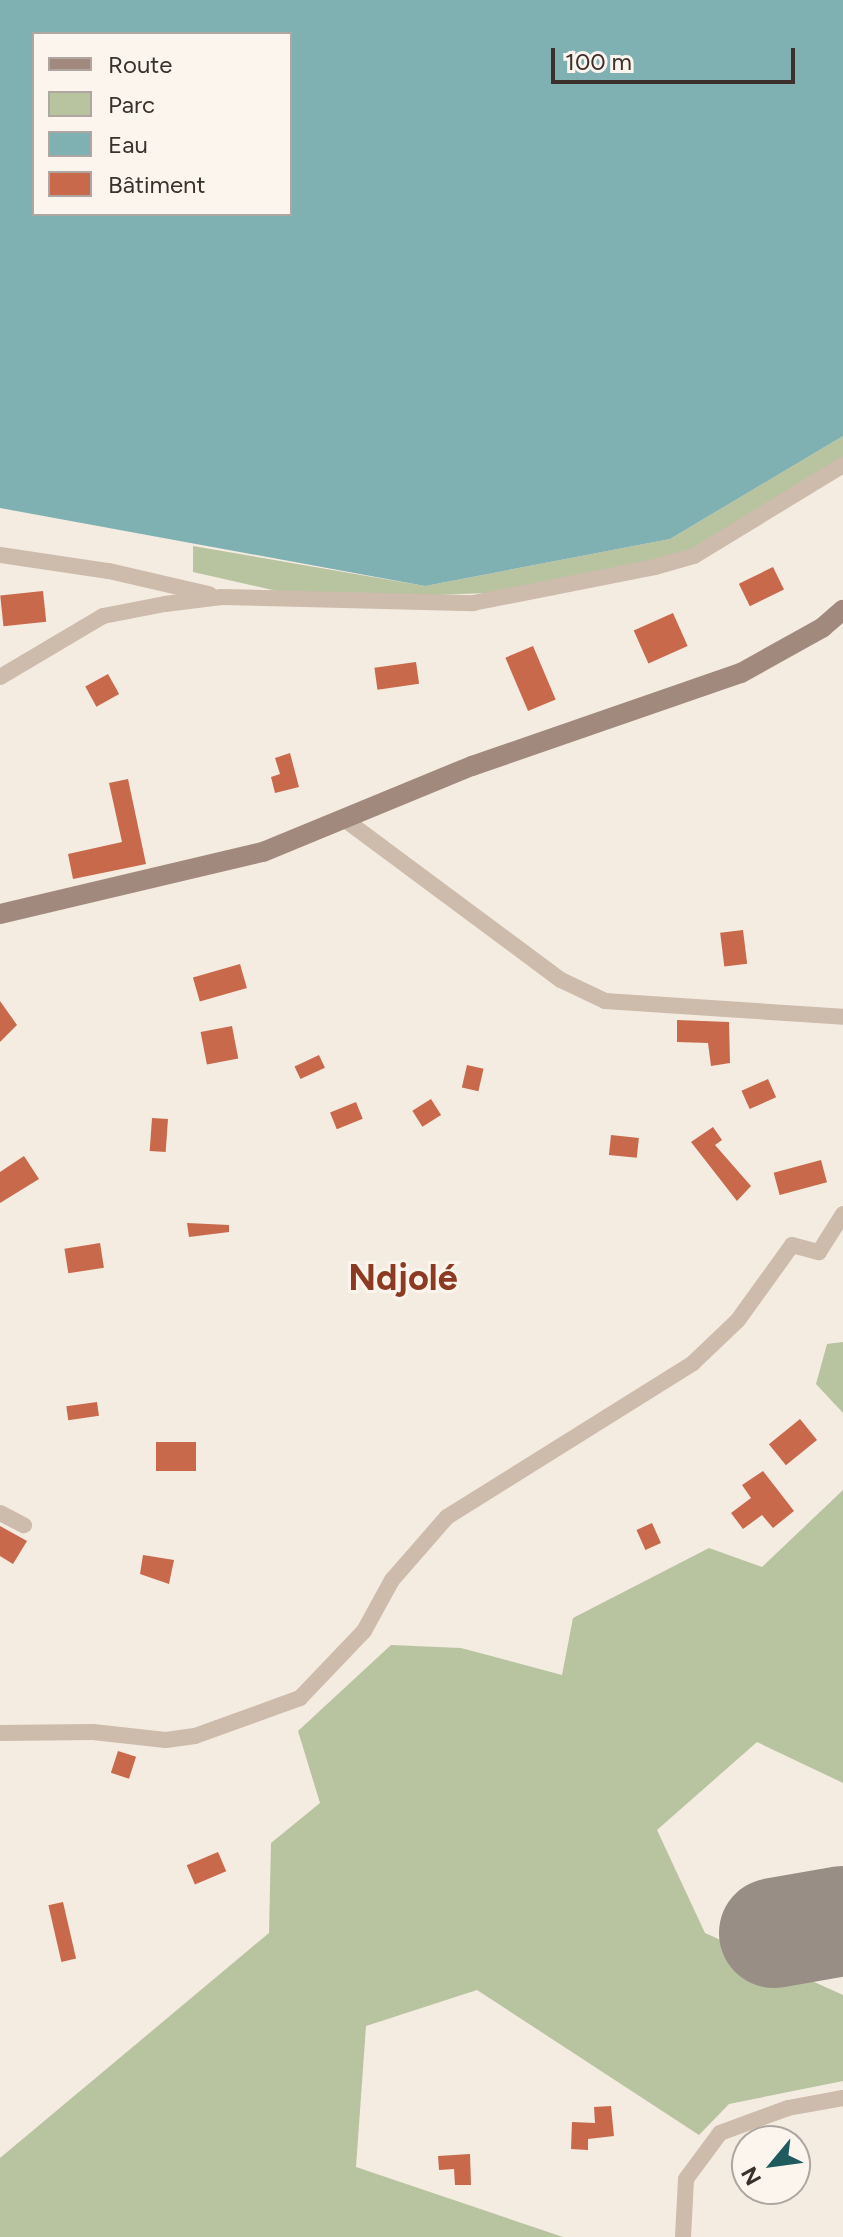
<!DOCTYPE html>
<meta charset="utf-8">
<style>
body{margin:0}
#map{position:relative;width:843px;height:2237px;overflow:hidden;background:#f4ebe1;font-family:Figtree,sans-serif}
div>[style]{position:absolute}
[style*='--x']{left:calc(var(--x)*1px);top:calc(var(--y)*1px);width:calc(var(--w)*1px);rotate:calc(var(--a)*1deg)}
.green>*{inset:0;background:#b8c4a0}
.water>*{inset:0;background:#7fb0b2}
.runway>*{height:110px;margin:-55px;padding:0 55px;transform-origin:55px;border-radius:55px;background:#988e86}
.building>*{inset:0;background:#c8694b;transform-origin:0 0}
.street>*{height:16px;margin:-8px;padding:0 8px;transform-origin:8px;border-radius:8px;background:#cdbbac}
.secondary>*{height:20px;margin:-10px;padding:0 10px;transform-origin:10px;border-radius:10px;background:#a18a7d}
span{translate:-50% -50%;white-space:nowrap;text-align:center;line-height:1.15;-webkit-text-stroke:6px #fbf5ee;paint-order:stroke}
.town-label{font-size:36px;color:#8c3b22;font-weight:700}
.legend{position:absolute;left:32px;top:32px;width:260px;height:184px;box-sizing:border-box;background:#fbf5ee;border:2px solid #aea6a0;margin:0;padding:10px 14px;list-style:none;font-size:24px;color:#3b302b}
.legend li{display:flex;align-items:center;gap:16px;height:40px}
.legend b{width:40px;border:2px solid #aea6a0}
.north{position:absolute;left:731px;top:2125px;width:80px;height:80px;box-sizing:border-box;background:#fbf5ee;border:2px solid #aea6a0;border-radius:50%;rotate:241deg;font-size:22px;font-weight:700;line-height:32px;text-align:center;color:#3b302b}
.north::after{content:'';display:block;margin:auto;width:28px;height:36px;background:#1f5a5e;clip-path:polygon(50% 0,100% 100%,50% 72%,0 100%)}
.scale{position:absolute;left:551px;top:48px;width:244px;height:36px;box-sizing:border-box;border:4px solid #3b302b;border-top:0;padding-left:10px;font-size:24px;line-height:28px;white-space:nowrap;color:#3b302b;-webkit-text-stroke:6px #fbf5ee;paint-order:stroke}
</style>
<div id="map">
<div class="green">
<div style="clip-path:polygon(843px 436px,843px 458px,690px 552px,511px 592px,414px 596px,277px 591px,193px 572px,193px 546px,425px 586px,670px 539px)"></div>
<div style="clip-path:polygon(843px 1342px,843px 1413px,816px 1384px,827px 1344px)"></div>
<div style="clip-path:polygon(843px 1490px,843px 1783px,757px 1742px,657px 1830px,705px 1933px,843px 1995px,843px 2081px,729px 2104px,699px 2135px,477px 1990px,366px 2026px,356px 2167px,563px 2237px,0 2237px,0 2158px,269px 1933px,271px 1843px,320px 1803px,298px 1731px,391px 1645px,461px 1648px,562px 1675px,573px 1618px,709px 1548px,762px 1567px)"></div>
</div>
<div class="water">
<div style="clip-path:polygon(evenodd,0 0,843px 0,843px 436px,670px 539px,425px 586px,0 508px,0 0,34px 34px,290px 34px,290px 214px,34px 214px,34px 34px)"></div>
</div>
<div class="runway">
<div style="--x:774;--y:1933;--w:70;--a:-9.9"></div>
</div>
<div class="building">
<div style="left:773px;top:567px;width:25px;height:38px;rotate:64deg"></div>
<div style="left:43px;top:591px;width:31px;height:43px;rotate:84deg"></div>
<div style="left:673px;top:613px;width:36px;height:43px;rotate:66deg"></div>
<div style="left:533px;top:646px;width:58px;height:30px;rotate:67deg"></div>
<div style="left:416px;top:662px;width:22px;height:42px;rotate:82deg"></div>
<div style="left:108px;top:674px;width:23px;height:26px;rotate:61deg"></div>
<div style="clip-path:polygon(290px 753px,299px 787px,275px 793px,271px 777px,280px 774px,275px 758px)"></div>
<div style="clip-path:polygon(128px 779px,146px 864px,73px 879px,68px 854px,122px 842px,109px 783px)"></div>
<div style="left:743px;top:930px;width:34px;height:23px;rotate:83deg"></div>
<div style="left:240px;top:964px;width:25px;height:49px;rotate:74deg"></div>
<div style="clip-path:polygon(0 1001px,17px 1025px,0 1042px)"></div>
<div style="clip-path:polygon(677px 1020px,729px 1022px,730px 1063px,711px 1066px,708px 1043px,677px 1042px)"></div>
<div style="left:232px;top:1026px;width:33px;height:32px;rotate:79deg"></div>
<div style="left:319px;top:1055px;width:14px;height:27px;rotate:65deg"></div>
<div style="left:467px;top:1065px;width:17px;height:23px;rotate:13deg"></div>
<div style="left:768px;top:1079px;width:20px;height:29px;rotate:66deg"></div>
<div style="left:431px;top:1099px;width:19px;height:22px;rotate:58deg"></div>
<div style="left:356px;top:1102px;width:18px;height:28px;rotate:68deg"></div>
<div style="left:152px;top:1118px;width:16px;height:33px;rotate:4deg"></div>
<div style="clip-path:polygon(713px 1127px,722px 1140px,715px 1145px,751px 1186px,737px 1201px,691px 1142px)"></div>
<div style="left:611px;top:1135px;width:28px;height:20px;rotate:6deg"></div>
<div style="clip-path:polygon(24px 1156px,39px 1179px,0 1203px,0 1172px)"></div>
<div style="left:821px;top:1160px;width:23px;height:49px;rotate:75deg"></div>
<div style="clip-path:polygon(187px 1223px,229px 1225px,229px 1232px,189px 1237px)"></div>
<div style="left:100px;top:1243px;width:25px;height:36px;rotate:81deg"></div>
<div style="left:97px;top:1402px;width:14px;height:31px;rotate:82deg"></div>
<div style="left:800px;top:1419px;width:27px;height:40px;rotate:51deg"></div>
<div style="left:156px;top:1442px;width:40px;height:29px"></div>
<div style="clip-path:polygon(763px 1471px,794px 1511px,773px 1528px,762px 1515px,743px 1529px,731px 1513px,751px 1498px,742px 1485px)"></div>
<div style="left:652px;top:1523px;width:22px;height:17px;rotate:66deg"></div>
<div style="clip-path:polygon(0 1526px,27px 1541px,13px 1564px,0 1556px)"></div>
<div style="clip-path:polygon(143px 1555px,174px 1560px,169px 1584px,140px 1574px)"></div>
<div style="left:118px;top:1751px;width:19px;height:23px;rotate:18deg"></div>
<div style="left:218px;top:1852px;width:21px;height:34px;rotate:67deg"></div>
<div style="left:63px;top:1902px;width:58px;height:15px;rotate:77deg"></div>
<div style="clip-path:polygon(611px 2106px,614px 2136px,588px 2139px,588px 2150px,571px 2149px,572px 2122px,595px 2123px,594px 2107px)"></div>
<div style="clip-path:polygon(470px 2154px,471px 2185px,455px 2185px,454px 2169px,439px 2170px,438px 2156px)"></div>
</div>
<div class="street">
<div style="--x:0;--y:555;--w:110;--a:8.4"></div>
<div style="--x:109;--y:571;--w:103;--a:13"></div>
<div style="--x:0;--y:677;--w:120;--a:-30.6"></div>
<div style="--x:103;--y:616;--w:63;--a:-11"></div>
<div style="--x:165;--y:604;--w:57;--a:-7"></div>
<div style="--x:222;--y:597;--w:251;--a:1.4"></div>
<div style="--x:473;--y:603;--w:186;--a:-11.2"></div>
<div style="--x:655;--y:567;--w:41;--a:-15.8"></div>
<div style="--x:694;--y:556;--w:175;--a:-31.4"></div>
<div style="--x:344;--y:819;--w:270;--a:36.6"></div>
<div style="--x:561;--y:980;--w:49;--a:25.5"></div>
<div style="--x:605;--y:1001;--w:239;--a:3.8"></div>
<div style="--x:0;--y:1513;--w:27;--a:27"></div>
<div style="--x:0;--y:1733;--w:93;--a:-0.6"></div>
<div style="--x:93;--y:1732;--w:73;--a:6.3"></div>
<div style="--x:166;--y:1740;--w:29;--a:-8"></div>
<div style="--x:195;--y:1736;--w:112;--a:-19.9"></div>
<div style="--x:300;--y:1698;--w:93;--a:-46.3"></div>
<div style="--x:364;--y:1631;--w:58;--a:-61.2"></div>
<div style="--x:392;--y:1580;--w:84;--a:-48.9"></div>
<div style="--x:447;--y:1517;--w:290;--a:-32"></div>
<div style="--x:693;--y:1363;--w:62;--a:-43.7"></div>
<div style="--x:738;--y:1320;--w:92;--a:-54.2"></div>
<div style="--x:792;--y:1245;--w:28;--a:15"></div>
<div style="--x:819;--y:1252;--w:45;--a:-57.7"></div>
<div style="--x:683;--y:2237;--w:58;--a:-87"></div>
<div style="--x:686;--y:2179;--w:57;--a:-53.5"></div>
<div style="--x:720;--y:2133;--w:72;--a:-20.2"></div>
<div style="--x:788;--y:2108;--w:56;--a:-10.3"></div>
</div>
<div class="secondary">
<div style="--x:0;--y:914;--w:270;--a:-13.3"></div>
<div style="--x:263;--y:852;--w:226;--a:-22.4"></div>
<div style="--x:472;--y:766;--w:285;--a:-19.1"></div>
<div style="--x:741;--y:673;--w:93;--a:-29.1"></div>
<div style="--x:822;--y:628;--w:28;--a:-41"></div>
</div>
<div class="town-label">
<span style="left:403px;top:1278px">Ndjolé</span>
</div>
<ul class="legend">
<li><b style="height:10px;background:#a18a7d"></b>Route</li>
<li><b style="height:22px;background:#b8c4a0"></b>Parc</li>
<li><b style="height:22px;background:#7fb0b2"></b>Eau</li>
<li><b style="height:22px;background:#c8694b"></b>Bâtiment</li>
</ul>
<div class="north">N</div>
<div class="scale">100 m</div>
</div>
